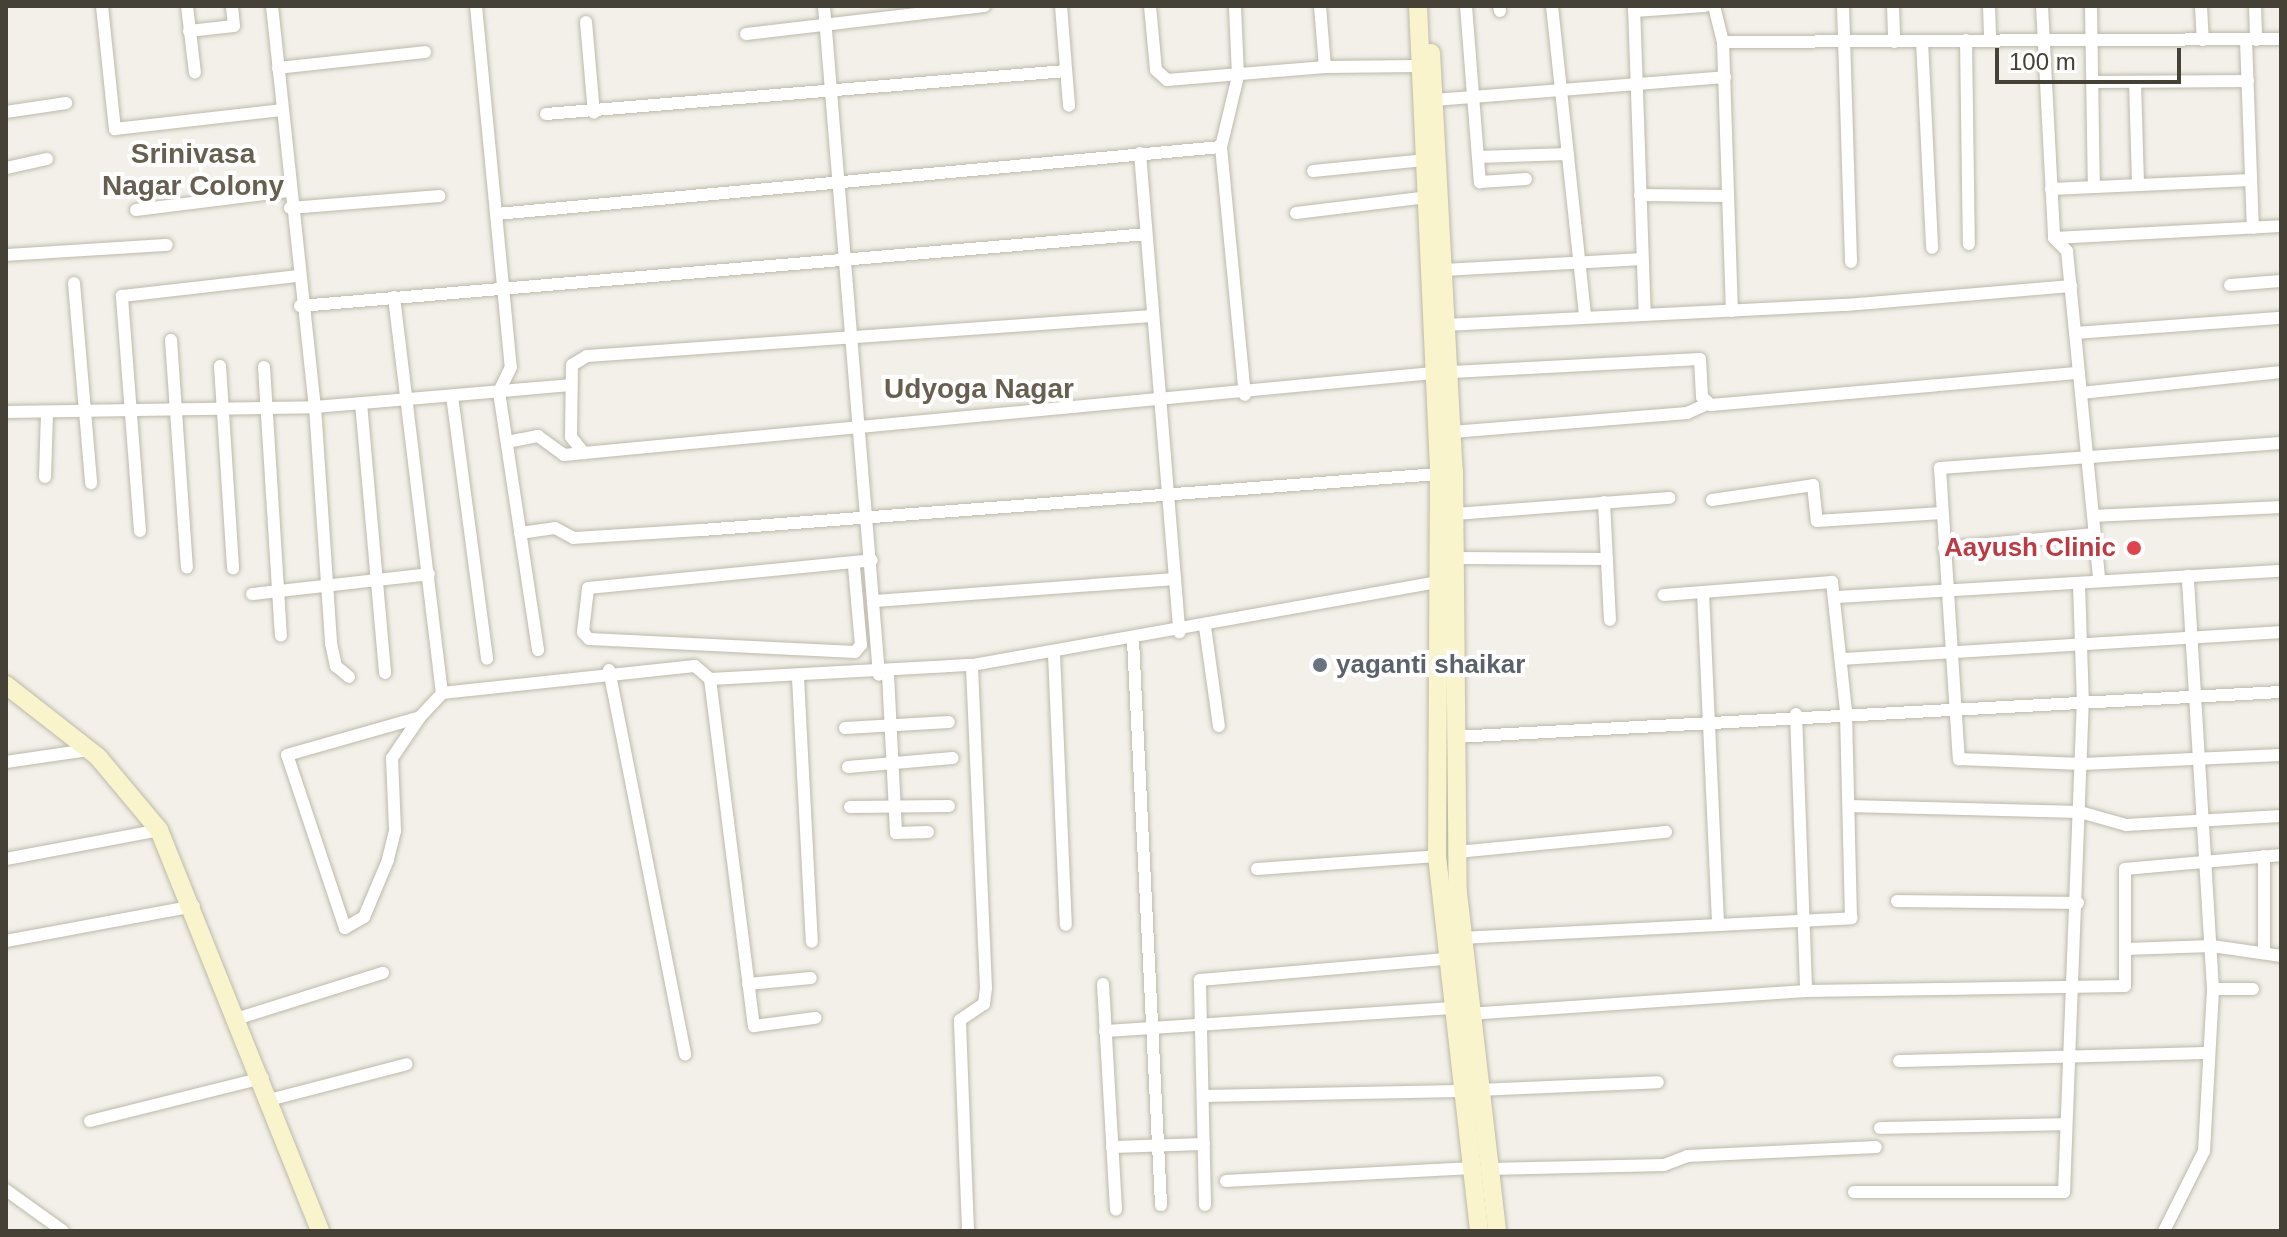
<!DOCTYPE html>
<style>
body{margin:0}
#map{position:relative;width:2287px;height:1237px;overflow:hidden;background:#f2f0e8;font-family:Helvetica,sans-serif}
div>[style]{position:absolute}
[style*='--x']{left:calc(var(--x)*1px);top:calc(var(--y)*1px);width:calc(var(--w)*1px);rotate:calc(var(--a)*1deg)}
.roads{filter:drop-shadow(0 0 2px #bdb9ab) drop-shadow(0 0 2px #bdb9ab)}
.street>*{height:12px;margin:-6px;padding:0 6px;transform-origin:6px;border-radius:6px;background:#fff}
.secondary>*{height:18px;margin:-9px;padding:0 9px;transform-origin:9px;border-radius:9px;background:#f9f4cb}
.dots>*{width:22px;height:22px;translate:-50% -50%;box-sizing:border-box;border:4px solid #fff;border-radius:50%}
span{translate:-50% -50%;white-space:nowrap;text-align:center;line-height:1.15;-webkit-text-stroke:8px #fff;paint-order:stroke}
.health-label{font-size:26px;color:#be3a42;font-weight:700}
.right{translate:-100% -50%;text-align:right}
.worship-label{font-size:26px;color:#5b616d;font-weight:700}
.left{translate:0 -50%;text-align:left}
.neighbourhood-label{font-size:28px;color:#676050;font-weight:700}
.frame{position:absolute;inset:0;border:8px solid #454137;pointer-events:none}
.scale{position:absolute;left:1995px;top:48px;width:186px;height:36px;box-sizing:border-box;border:4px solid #454137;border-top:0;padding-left:10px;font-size:24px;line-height:28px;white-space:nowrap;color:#454137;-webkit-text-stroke:6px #fff;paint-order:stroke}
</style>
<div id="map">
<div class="roads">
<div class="street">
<div style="--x:102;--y:6;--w:124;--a:84"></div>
<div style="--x:115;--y:129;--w:167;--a:-6.5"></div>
<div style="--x:187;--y:6;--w:67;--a:83.2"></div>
<div style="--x:272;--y:6;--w:403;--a:83.9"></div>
<div style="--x:315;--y:407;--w:237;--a:86.1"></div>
<div style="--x:331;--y:643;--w:24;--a:78"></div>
<div style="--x:336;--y:666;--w:17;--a:40"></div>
<div style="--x:476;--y:6;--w:363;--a:84.5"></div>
<div style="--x:511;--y:367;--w:28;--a:116"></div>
<div style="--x:499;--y:392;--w:261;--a:81.4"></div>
<div style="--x:824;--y:6;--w:671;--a:85.3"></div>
<div style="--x:1061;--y:6;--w:100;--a:85.4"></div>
<div style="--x:1150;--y:6;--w:64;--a:84.6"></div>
<div style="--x:1156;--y:70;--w:15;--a:42"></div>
<div style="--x:1167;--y:80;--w:159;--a:-4.7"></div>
<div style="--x:1325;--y:67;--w:61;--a:-94.7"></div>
<div style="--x:1466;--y:6;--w:177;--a:85.5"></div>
<div style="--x:1480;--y:182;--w:46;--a:-3.7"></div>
<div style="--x:1499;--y:6;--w:5;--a:79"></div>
<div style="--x:1552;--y:6;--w:311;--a:83.9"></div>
<div style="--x:1634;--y:6;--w:308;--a:88"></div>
<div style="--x:1714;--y:6;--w:37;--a:76"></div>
<div style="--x:1723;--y:42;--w:269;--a:88.1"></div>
<div style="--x:1843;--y:6;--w:256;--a:88.2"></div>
<div style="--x:1893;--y:6;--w:36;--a:88"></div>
<div style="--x:1989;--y:6;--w:33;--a:88"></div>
<div style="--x:2042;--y:6;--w:232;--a:87"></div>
<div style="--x:2054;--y:238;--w:18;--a:45"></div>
<div style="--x:2067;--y:251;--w:331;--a:84.4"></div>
<div style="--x:2091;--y:6;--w:181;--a:89.1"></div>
<div style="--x:2201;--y:6;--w:34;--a:87"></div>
<div style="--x:2255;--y:6;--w:34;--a:88"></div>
<div style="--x:1634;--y:11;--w:71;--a:-4"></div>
<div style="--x:586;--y:22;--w:91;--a:85"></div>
<div style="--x:189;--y:31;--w:45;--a:-6.3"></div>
<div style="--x:234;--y:26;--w:20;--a:-96"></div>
<div style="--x:746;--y:34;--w:240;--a:-6.7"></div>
<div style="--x:1966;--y:40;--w:204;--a:89.2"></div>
<div style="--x:2246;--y:40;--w:188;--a:87.9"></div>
<div style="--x:1922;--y:41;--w:207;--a:87.2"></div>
<div style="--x:1723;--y:42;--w:558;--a:-0.31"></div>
<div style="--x:1325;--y:67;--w:95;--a:-0.6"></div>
<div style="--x:278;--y:68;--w:148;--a:-6.2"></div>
<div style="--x:2093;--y:82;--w:155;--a:-0.4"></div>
<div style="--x:2135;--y:82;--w:103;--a:88.3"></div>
<div style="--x:1434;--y:100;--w:292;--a:-4.5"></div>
<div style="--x:6;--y:112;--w:61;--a:-8.5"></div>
<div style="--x:546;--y:114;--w:522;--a:-4.73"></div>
<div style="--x:1221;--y:147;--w:249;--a:84.5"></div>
<div style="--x:1140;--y:153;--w:481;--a:85.3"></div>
<div style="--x:1478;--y:157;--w:90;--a:-1.9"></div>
<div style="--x:6;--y:168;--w:42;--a:-12.4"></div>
<div style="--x:1313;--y:171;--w:114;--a:-5.6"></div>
<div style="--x:2051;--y:189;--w:200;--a:-2.6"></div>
<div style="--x:1640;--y:195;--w:87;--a:0.7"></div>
<div style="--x:290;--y:208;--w:150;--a:-4.6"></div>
<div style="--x:136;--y:210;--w:153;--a:-7.1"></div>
<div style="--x:1296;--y:213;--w:134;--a:-6.9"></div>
<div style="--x:497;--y:214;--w:727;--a:-5.29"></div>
<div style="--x:1221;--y:147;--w:73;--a:-76.5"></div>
<div style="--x:1238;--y:76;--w:70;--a:-92.5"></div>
<div style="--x:2054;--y:238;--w:227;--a:-3"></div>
<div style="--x:6;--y:255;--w:161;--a:-3.6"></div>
<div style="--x:1445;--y:270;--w:197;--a:-3.2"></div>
<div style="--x:74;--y:283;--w:201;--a:85.1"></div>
<div style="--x:2230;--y:285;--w:51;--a:-4.5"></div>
<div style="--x:394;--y:297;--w:399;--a:83.1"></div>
<div style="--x:300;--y:306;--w:849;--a:-4.86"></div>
<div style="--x:1152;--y:316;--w:566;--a:175.95"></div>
<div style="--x:587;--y:356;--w:17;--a:149"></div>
<div style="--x:572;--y:365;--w:72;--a:90.8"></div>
<div style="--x:571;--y:437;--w:21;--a:51"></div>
<div style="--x:584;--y:453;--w:853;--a:-5.38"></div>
<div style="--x:1433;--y:373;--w:267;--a:-3"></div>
<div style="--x:1700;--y:359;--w:38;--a:87"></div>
<div style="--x:1702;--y:397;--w:12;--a:42"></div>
<div style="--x:1711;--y:405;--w:369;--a:-5"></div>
<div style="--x:1446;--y:325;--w:400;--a:-2.9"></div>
<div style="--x:1846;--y:305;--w:226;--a:-4.8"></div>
<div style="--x:2075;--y:333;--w:207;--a:-4.2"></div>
<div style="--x:171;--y:340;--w:228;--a:86"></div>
<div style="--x:220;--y:366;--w:203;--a:86.3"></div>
<div style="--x:264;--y:367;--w:269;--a:86.4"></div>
<div style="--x:2081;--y:393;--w:201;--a:-6"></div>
<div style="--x:452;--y:396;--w:265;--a:82.4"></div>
<div style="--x:361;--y:403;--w:271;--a:84.9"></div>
<div style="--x:6;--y:412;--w:309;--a:-0.9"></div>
<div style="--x:315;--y:407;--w:256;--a:-4.9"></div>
<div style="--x:1452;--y:432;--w:236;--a:-4.6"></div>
<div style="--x:1687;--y:413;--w:22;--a:-24"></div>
<div style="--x:507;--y:442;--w:32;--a:-11"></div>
<div style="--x:538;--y:436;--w:32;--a:36"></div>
<div style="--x:564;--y:455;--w:20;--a:-6"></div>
<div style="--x:2281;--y:443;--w:342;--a:175.8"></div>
<div style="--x:1940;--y:468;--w:292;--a:86.3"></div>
<div style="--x:1959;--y:759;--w:123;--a:2.3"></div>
<div style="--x:2082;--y:764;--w:199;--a:-2.6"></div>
<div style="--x:45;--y:477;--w:64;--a:-88.2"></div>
<div style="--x:1712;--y:500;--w:102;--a:-8.4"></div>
<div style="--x:1813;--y:485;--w:36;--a:84"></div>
<div style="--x:1817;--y:521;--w:125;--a:-3.7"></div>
<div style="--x:1604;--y:502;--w:118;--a:87.1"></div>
<div style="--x:1455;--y:514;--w:215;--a:-4.3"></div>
<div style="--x:2093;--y:516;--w:188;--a:-2.7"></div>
<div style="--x:140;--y:531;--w:236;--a:-94.4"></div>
<div style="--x:122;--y:296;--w:176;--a:-6.5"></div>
<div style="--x:520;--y:533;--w:35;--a:-8"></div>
<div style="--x:555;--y:528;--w:21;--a:28"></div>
<div style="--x:574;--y:538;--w:128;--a:-3.6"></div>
<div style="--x:702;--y:530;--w:739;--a:-4.35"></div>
<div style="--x:1944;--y:548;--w:151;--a:-5.3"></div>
<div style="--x:1456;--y:558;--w:151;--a:0.4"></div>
<div style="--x:854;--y:567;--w:78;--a:84.9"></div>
<div style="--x:861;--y:645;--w:9;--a:131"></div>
<div style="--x:855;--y:652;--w:266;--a:-177.2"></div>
<div style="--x:589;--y:639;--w:9;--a:-131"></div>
<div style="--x:583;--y:632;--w:44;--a:-83.5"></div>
<div style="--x:588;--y:588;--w:285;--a:-5.6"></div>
<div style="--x:1703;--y:592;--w:331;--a:87.4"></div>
<div style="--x:252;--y:594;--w:178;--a:-6.4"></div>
<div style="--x:1839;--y:597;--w:443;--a:-3.4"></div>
<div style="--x:875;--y:601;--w:301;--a:-4.2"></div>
<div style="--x:1205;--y:627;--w:100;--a:82"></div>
<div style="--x:1133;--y:640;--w:566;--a:87.16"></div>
<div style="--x:1054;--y:654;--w:271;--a:87.5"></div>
<div style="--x:1842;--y:659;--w:440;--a:-3.5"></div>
<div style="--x:609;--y:670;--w:392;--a:78.8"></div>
<div style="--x:888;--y:674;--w:159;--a:87.1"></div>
<div style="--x:896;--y:833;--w:32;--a:-2"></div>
<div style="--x:798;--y:678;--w:264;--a:87"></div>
<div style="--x:710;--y:679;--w:350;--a:82.8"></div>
<div style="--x:754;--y:1026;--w:62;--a:-7.5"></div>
<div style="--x:1796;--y:714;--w:277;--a:87.9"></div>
<div style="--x:420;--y:717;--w:50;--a:124.3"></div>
<div style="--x:392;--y:758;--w:73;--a:87.6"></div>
<div style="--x:395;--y:831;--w:30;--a:104"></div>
<div style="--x:388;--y:860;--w:62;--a:112.8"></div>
<div style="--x:364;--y:917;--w:22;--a:150"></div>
<div style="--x:345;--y:928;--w:182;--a:-108.5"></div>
<div style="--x:287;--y:755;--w:138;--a:-15.9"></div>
<div style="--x:420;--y:717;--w:33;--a:-47"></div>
<div style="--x:442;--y:693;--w:254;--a:-6.1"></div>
<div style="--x:695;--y:666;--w:20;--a:41"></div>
<div style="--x:710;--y:679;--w:262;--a:-3.1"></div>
<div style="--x:972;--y:665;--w:479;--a:-10.1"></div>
<div style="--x:845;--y:728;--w:104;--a:-3.3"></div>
<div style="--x:1455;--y:737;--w:827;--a:-3.12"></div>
<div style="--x:6;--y:762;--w:83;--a:-8.3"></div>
<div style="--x:848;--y:767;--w:105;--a:-4.9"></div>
<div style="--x:1849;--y:806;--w:231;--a:1.5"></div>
<div style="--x:2080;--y:812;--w:48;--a:15.8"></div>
<div style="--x:2126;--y:825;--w:155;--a:-3.3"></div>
<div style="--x:850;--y:807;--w:99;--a:-0.6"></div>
<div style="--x:1457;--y:852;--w:210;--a:-5.5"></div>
<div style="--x:6;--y:859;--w:156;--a:-10.7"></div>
<div style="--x:1257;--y:869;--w:180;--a:-4.1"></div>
<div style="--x:1897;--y:901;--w:181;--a:0.6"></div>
<div style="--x:1461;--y:938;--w:391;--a:-2.9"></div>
<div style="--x:1851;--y:918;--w:207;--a:-91.4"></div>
<div style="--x:1846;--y:711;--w:130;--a:-96.2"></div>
<div style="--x:1832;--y:582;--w:169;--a:175.6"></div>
<div style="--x:6;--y:941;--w:191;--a:-10.5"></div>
<div style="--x:2125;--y:949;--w:87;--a:-2"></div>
<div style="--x:2212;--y:946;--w:70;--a:8.2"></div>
<div style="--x:2264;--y:953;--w:97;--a:-90"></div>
<div style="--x:748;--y:984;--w:63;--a:-5.4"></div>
<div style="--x:1103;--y:984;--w:226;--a:86.7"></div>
<div style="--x:2213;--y:989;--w:40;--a:0"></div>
<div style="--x:1468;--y:1014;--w:339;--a:-3.9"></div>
<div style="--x:1806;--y:991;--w:319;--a:-0.9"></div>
<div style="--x:2125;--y:986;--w:117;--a:-90"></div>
<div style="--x:2125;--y:869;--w:157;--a:-5.1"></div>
<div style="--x:239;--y:1018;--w:151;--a:-17.4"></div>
<div style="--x:1105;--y:1031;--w:345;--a:-3.8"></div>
<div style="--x:1899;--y:1061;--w:310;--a:-1.5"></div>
<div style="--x:1478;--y:1090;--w:180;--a:-2.5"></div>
<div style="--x:1204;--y:1096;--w:255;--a:-1.1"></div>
<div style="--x:273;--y:1099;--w:138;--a:-14.6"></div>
<div style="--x:90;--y:1121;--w:178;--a:-14"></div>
<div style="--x:1880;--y:1128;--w:186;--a:-1.2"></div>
<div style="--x:1112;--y:1147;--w:92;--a:-1.9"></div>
<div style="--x:1489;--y:1169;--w:175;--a:-1.3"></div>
<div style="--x:1664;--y:1165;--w:25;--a:-21"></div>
<div style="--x:1687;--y:1156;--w:189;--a:-2.7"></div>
<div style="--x:1226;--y:1181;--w:246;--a:-3"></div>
<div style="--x:6;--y:1190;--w:70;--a:35.7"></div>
<div style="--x:1854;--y:1192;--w:210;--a:0"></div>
<div style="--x:2064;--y:1192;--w:487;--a:-87.8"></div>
<div style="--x:2083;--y:705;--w:122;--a:-91.9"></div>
<div style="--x:1205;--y:1205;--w:225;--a:-91.3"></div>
<div style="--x:1200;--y:980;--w:244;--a:-4.9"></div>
<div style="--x:968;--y:1231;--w:211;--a:-92.2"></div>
<div style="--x:960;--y:1020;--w:29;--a:-34"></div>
<div style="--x:984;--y:1004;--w:16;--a:-83"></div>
<div style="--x:986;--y:988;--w:323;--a:-92.5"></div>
<div style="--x:2164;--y:1231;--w:89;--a:-63.4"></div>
<div style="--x:2204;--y:1151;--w:162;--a:-86.8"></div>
<div style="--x:2213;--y:989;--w:414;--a:-93.5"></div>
</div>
<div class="secondary">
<div style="--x:1418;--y:6;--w:468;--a:87.4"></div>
<div style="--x:1439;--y:474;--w:382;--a:90.3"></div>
<div style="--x:1437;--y:856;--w:377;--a:83.6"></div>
<div style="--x:1431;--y:53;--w:419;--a:86.9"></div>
<div style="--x:1454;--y:471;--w:422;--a:89.5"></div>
<div style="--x:1458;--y:893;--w:340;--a:83.4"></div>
<div style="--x:6;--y:685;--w:117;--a:38"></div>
<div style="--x:98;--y:757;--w:95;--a:50.1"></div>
<div style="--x:159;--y:830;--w:432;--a:68.1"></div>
</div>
</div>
<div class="dots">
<div style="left:2134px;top:548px;background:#e0444e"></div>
<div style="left:1320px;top:665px;background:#6b7280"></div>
</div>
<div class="health-label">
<span class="right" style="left:2116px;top:548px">Aayush Clinic</span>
</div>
<div class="worship-label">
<span class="left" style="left:1336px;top:665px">yaganti shaikar</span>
</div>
<div class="neighbourhood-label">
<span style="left:193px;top:170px">Srinivasa<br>Nagar Colony</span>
<span style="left:979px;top:389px">Udyoga Nagar</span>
</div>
<div class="frame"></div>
<div class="scale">100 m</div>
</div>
